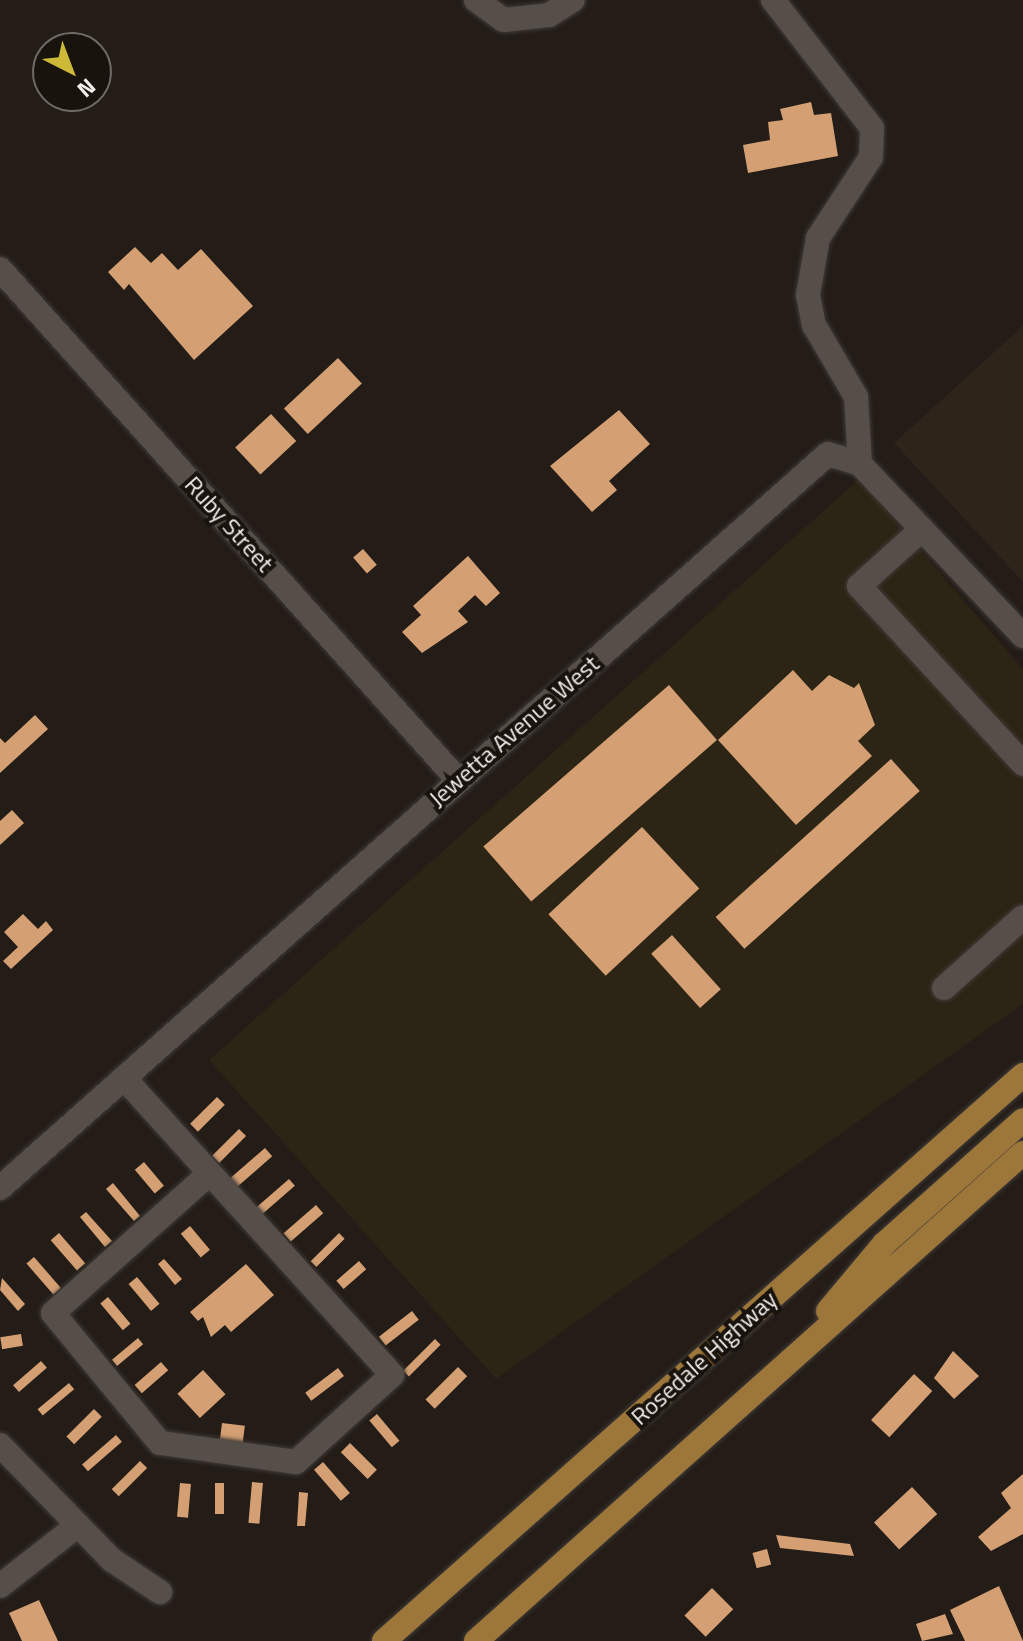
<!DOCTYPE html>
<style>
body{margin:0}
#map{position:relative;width:1023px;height:1641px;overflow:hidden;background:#231c17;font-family:"Titillium Web",sans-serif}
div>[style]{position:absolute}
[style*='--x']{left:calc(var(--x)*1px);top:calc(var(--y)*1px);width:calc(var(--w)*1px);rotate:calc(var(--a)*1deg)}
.built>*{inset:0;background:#2f241a}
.education>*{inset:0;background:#2c2414}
.building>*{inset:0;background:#d4a073;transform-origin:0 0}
.roads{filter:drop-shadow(0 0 2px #3f3a37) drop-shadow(0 0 2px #3f3a37)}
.minor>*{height:24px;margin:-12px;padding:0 12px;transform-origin:12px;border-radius:12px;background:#564e48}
.major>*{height:24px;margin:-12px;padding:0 12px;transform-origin:12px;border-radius:12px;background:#9d773a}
span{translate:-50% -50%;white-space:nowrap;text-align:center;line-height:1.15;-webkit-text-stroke:8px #19130e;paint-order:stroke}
.street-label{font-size:24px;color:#f3eeeb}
.north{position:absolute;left:32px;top:32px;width:80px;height:80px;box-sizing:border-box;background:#19130e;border:2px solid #706b66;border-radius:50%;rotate:138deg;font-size:22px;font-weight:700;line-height:32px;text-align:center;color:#f3eeeb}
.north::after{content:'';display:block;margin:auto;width:28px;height:36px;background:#ccb938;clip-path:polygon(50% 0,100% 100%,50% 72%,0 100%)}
</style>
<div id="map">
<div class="built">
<div style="clip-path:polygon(1023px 326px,1023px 582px,894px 443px)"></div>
</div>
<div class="education">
<div style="clip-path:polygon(859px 479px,1023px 669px,1023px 1004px,496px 1379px,209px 1060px)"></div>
</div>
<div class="building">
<div style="clip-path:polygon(811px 102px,814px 115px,831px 113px,838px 156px,748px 173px,743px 145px,770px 140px,768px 122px,783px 120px,780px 109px)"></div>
<div style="clip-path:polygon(135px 247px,151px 263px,162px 253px,178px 270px,201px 249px,253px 306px,194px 360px,129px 284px,124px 290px,108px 272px)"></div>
<div style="left:338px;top:358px;width:35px;height:74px;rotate:47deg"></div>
<div style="clip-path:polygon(619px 410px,650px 444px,609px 481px,617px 490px,592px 512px,550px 466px)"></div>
<div style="left:271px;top:414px;width:37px;height:49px;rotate:47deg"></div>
<div style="left:363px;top:549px;width:21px;height:13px;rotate:49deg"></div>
<div style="clip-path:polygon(468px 556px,500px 593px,486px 606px,475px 595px,458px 611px,468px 622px,422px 653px,402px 632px,421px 615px,413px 606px)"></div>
<div style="clip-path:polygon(793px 670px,812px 691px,829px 675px,854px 688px,859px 683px,875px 725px,858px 741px,872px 756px,796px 825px,718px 740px)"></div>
<div style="left:669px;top:685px;width:73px;height:246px;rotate:49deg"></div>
<div style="clip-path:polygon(35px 715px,48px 729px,0 773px,0 738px,5px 743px)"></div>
<div style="left:891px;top:759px;width:43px;height:236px;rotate:48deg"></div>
<div style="clip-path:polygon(12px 810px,24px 823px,0 845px,0 821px)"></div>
<div style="left:642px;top:827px;width:84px;height:128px;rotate:47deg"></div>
<div style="clip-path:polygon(23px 914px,38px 929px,46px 921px,53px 930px,11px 969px,3px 961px,18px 947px,4px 932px)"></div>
<div style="left:672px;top:935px;width:73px;height:28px;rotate:48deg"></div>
<div style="left:217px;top:1097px;width:11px;height:38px;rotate:45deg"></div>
<div style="left:239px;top:1129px;width:10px;height:38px;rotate:45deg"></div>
<div style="left:265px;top:1148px;width:11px;height:47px;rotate:49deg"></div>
<div style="left:144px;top:1162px;width:31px;height:12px;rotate:50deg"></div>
<div style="left:289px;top:1179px;width:9px;height:45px;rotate:49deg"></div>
<div style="clip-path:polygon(113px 1183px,140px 1216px,134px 1221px,106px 1189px)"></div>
<div style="left:316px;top:1205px;width:11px;height:43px;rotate:49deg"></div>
<div style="clip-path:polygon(86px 1212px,112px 1241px,105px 1247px,80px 1217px)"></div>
<div style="left:190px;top:1226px;width:31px;height:12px;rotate:50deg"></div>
<div style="left:59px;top:1233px;width:40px;height:11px;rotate:49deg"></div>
<div style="left:339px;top:1233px;width:8px;height:40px;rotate:45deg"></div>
<div style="left:34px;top:1257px;width:41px;height:10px;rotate:49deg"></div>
<div style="clip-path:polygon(164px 1259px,182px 1279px,175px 1285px,158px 1264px)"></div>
<div style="left:359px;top:1261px;width:11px;height:30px;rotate:49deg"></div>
<div style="clip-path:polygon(246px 1264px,274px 1295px,231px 1332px,225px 1325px,211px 1337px,203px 1317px,198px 1321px,190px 1312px)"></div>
<div style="left:137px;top:1277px;width:35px;height:11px;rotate:50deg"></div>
<div style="clip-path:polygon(2px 1278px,25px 1304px,18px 1311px,0 1290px)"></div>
<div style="left:108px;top:1297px;width:35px;height:10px;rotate:50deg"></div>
<div style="left:412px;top:1311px;width:11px;height:42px;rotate:52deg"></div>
<div style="left:21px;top:1334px;width:12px;height:21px;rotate:81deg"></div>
<div style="left:138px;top:1338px;width:8px;height:34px;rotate:50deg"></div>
<div style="left:435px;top:1339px;width:8px;height:45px;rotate:45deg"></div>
<div style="clip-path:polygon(953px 1351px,979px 1376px,954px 1399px,934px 1378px)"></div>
<div style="left:41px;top:1361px;width:9px;height:37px;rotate:49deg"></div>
<div style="left:161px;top:1362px;width:11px;height:35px;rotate:49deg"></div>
<div style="left:458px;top:1367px;width:13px;height:46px;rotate:45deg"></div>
<div style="left:338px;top:1368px;width:10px;height:41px;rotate:53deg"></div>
<div style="left:203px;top:1370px;width:33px;height:35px;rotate:47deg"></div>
<div style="left:914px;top:1374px;width:25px;height:63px;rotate:43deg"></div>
<div style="left:69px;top:1383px;width:8px;height:41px;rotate:50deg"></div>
<div style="left:94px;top:1409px;width:11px;height:39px;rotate:45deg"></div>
<div style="left:377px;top:1414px;width:35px;height:10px;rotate:50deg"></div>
<div style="left:222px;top:1423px;width:23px;height:20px;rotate:7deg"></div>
<div style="left:116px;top:1435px;width:9px;height:45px;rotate:49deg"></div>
<div style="left:350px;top:1443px;width:38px;height:13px;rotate:45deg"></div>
<div style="left:140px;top:1461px;width:10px;height:40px;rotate:45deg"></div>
<div style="left:323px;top:1462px;width:41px;height:12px;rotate:49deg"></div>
<div style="clip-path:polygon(1023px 1474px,1023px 1534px,991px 1551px,978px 1537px,1011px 1508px,1001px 1493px)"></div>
<div style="left:252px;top:1482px;width:11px;height:41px;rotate:5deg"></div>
<div style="left:180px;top:1483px;width:11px;height:34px;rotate:5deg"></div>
<div style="left:215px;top:1483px;width:9px;height:31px"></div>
<div style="left:912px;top:1487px;width:37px;height:52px;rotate:47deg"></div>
<div style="clip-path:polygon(299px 1492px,308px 1493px,305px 1526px,297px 1526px)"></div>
<div style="clip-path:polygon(776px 1535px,850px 1544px,854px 1556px,780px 1548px)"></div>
<div style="left:767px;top:1549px;width:16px;height:15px;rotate:75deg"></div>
<div style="clip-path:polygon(999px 1586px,1023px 1641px,965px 1641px,950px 1610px)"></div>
<div style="left:712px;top:1588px;width:30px;height:39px;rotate:45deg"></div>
<div style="clip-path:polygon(39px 1600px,58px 1641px,22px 1641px,9px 1613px)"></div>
<div style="clip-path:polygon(945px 1614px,953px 1634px,922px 1641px,916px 1624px)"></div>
</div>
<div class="roads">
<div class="minor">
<div style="--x:476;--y:0;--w:34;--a:36"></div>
<div style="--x:504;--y:20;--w:45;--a:-6.3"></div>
<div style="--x:549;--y:15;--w:28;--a:-32"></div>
<div style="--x:773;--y:0;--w:162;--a:52.3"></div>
<div style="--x:872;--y:128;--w:29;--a:92"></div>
<div style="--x:871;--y:157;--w:97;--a:123.2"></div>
<div style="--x:818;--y:238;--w:58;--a:100"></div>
<div style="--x:808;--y:295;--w:31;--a:79"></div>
<div style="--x:814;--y:325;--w:83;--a:59.7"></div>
<div style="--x:856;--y:397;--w:67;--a:86.6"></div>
<div style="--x:0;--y:269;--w:686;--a:48.13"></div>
<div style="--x:922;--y:529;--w:85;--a:137.9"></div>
<div style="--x:859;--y:586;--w:242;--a:47.3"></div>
<div style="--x:944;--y:988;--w:106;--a:-41.9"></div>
<div style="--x:124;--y:1078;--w:400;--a:47.9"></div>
<div style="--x:392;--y:1375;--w:130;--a:137.8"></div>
<div style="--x:296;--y:1462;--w:137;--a:-172"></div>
<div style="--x:160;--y:1443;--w:168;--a:-129.5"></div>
<div style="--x:53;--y:1313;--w:210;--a:-41.7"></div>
<div style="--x:0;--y:1188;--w:1106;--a:-41.56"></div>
<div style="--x:828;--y:454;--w:34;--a:17"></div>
<div style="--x:860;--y:464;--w:237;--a:46.5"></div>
<div style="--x:0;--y:1445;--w:161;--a:45.8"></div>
<div style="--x:112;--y:1560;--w:58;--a:33.7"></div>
<div style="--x:0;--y:1586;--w:99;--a:-38"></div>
</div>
<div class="major">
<div style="--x:828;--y:1311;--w:87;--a:-50.1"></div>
<div style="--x:884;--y:1244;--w:186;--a:-41.7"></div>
<div style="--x:384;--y:1641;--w:854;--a:-41.53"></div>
<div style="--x:476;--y:1641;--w:733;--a:-41.74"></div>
</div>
</div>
<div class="street-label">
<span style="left:229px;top:524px;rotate:48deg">Ruby Street</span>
<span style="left:514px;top:731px;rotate:-41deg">Jewetta Avenue West</span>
<span style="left:704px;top:1358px;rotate:-42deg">Rosedale Highway</span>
</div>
<div class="north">N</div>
</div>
